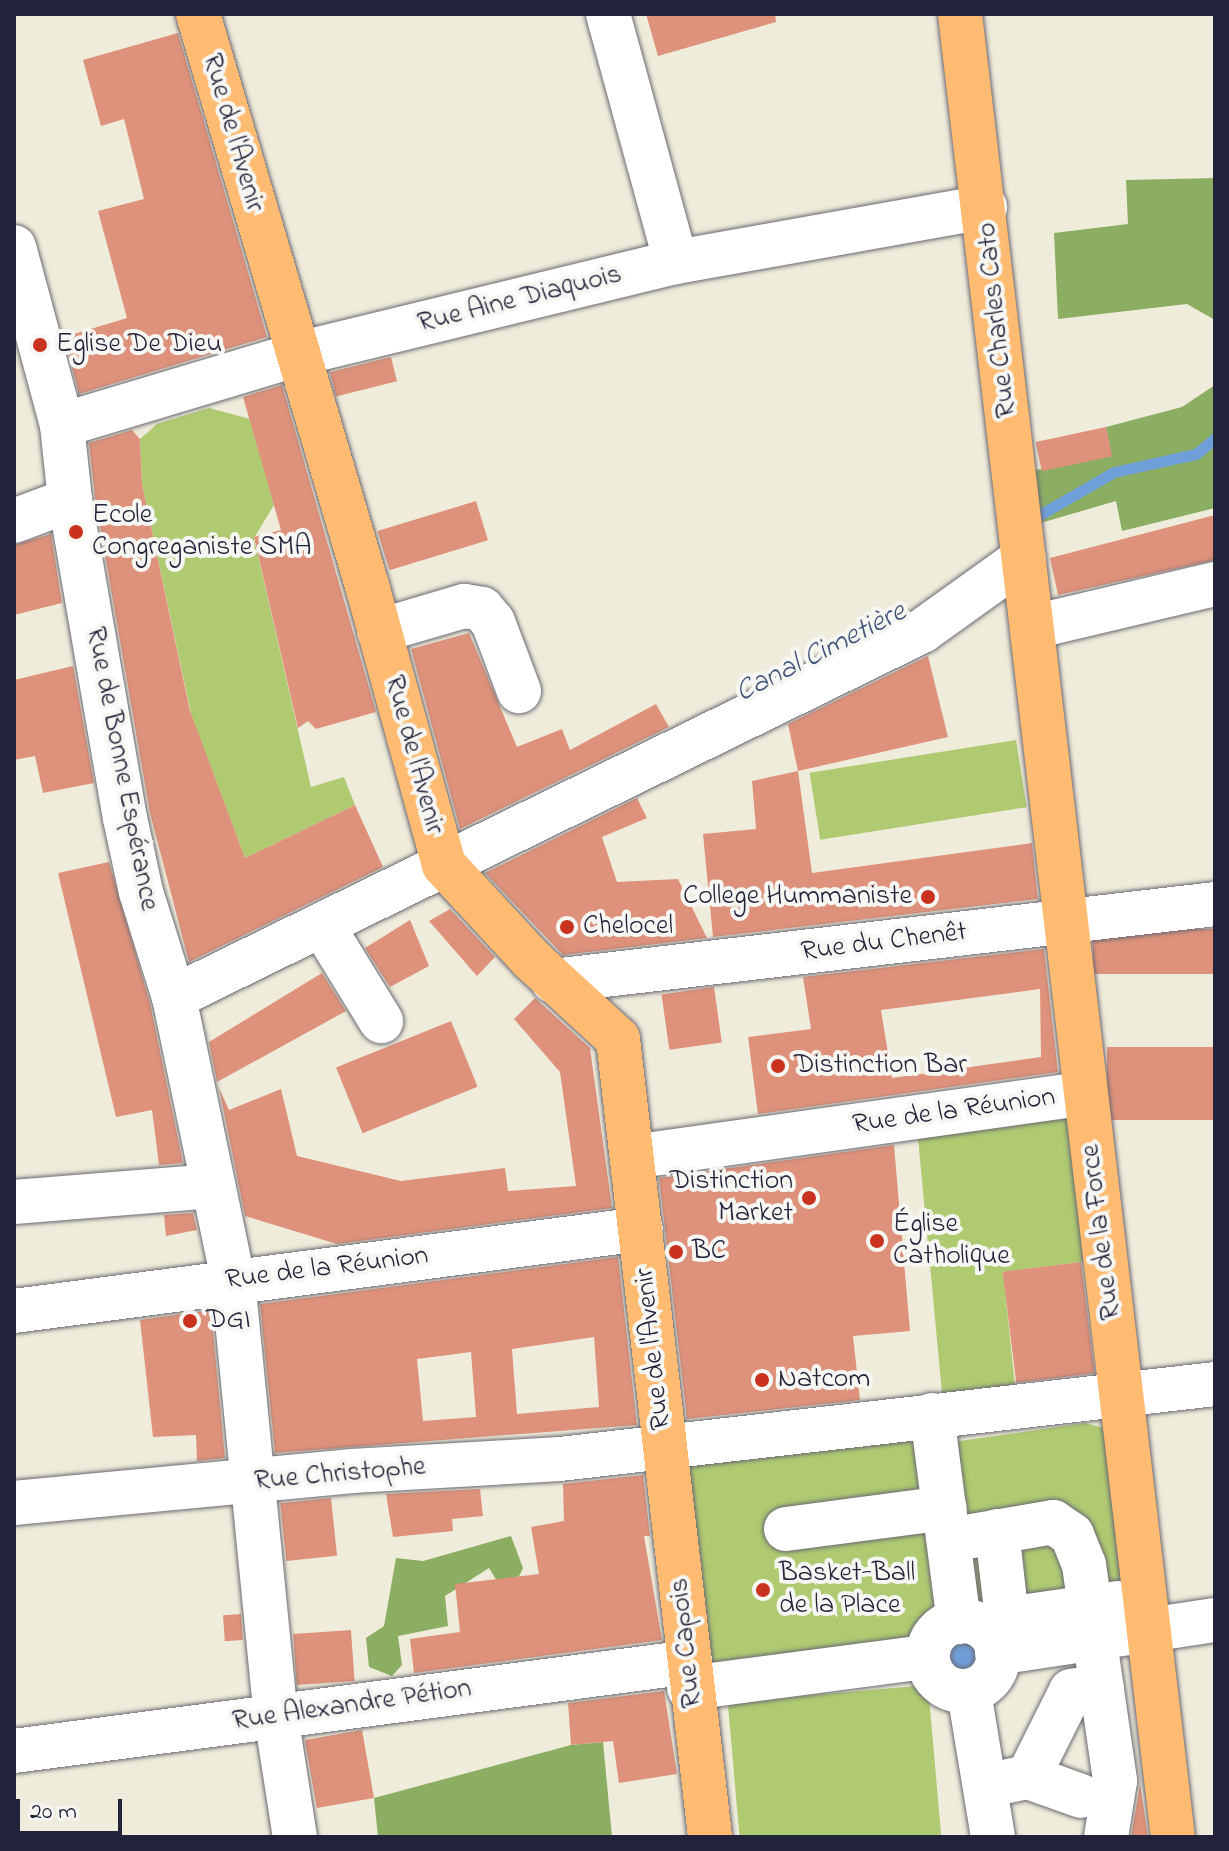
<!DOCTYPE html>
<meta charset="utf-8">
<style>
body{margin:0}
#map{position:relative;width:1229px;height:1851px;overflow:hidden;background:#f0ecdb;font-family:"Indie Flower",sans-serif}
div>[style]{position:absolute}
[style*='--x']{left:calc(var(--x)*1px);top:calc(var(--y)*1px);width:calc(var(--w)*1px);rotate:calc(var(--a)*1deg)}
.green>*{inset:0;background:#afca71;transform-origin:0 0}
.forest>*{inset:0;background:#8bae63}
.water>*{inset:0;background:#6f9fd9}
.stream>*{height:11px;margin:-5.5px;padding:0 5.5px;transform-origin:5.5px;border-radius:5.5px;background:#6f9fd9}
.building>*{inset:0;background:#de927b;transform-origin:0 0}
.roads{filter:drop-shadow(0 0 2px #6a6973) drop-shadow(0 0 2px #6a6973)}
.minor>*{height:44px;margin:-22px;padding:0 22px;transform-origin:22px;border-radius:22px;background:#fff}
.minor>.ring{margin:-22px;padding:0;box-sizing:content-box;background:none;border:44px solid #fff;border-radius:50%}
.major>*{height:44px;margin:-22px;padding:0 22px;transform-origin:22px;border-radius:22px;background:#ffbb71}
.dots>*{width:22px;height:22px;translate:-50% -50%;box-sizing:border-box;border:4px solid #f6f6f2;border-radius:50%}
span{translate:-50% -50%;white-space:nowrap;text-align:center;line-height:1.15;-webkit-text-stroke:8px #f6f6f2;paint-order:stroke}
.street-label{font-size:28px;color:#22223b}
.poi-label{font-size:28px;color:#22223b}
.left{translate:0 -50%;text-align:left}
.right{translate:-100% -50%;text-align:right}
.water-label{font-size:30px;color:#41547a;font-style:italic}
.frame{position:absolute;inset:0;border:16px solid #22223b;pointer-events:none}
.scale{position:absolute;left:16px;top:1799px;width:106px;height:36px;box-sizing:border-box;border:4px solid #22223b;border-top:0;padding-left:10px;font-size:24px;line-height:28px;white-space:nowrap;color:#22223b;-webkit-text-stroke:6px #f6f6f2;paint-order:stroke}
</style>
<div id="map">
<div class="green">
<div style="clip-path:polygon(209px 408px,250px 419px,274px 505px,254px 538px,311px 787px,344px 777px,355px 805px,245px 858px,192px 718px,142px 484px,140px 439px,157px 424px)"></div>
<div style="left:1016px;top:740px;width:68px;height:209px;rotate:81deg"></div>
<div style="clip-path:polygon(1086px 1093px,1105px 1259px,1003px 1272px,1017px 1404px,944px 1414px,916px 1117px)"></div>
<div style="clip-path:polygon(1085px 1423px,1108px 1429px,1136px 1614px,968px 1617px,946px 1443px)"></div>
<div style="clip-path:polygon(920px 1435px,938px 1619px,906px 1647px,710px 1669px,683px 1461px)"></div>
<div style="left:928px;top:1685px;width:153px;height:201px;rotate:85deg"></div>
</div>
<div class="forest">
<div style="clip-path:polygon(1215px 178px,1215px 320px,1187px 304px,1058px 319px,1054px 233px,1128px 224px,1126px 180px)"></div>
<div style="clip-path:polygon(1215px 385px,1215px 508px,1122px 531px,1116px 501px,1020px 529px,1014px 474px,1111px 456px,1106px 427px,1182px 407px)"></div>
<div style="clip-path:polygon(511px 1536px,523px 1568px,508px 1599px,489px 1568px,445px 1596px,448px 1626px,398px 1636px,402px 1665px,392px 1676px,369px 1667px,366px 1638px,384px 1626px,396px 1558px,423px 1561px)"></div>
<div style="clip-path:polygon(603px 1742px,612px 1837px,378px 1837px,374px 1798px,571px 1745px)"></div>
</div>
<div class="water">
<div style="clip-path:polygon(959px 1622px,994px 1673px,986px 1684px,953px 1692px,934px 1680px,924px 1657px,934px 1639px)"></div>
</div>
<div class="stream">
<div style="--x:1029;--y:521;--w:98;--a:-30"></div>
<div style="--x:1114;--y:472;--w:84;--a:-12.4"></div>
<div style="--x:1196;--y:454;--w:25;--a:-40"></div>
</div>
<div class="building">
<div style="clip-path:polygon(646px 14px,775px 14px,776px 22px,658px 56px)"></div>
<div style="clip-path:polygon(178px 33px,267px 337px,79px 394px,64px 337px,127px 318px,98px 211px,144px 199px,124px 119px,101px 126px,83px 60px)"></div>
<div style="left:391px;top:357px;width:25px;height:63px;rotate:76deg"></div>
<div style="clip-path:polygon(282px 385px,376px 712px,316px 729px,308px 721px,298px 728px,254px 537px,281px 530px,243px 397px)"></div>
<div style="left:1106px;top:427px;width:30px;height:72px;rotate:78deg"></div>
<div style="clip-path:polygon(132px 430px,140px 439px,142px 484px,190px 711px,245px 858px,355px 805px,383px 867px,189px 962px,150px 813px,95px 497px,89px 443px)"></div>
<div style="left:476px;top:501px;width:41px;height:103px;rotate:73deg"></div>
<div style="clip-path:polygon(1215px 515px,1215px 560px,1058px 595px,1050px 558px)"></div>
<div style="clip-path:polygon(51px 534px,62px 603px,14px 615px,14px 545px)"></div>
<div style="clip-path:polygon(469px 633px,517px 747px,562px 729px,570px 750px,656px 704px,669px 727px,460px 829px,411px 649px)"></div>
<div style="clip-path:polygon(928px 656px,948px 737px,798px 771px,788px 724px)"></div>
<div style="clip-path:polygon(73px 666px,94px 783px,43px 793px,35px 756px,14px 760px,14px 680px)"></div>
<div style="clip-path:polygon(798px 771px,812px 873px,1032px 843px,1038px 899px,713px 937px,703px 834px,756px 829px,752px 781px)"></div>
<div style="clip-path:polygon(637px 798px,647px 818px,602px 837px,617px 882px,678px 879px,707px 938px,563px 955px,485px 873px)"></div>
<div style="clip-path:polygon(109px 862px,150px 1003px,183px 1163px,159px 1165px,152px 1110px,116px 1117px,58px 873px)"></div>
<div style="clip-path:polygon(450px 909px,495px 957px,477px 976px,429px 921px)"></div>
<div style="clip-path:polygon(410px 920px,429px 966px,390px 987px,365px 948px)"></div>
<div style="left:1215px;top:929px;width:45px;height:122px;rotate:90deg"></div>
<div style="clip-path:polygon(evenodd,1044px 949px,1058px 1072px,758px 1114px,748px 1037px,811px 1029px,803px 977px,1044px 949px,1040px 989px,1041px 1057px,892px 1078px,881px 1010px,1040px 989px)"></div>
<div style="clip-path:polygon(322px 973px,346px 1011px,217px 1082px,209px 1042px)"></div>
<div style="left:714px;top:987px;width:56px;height:53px;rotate:82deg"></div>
<div style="clip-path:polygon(535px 998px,590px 1048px,612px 1208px,337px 1244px,245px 1216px,219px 1088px,229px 1110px,281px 1089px,297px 1156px,401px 1181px,505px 1168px,508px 1191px,576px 1186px,560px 1072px,514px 1019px)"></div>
<div style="left:451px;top:1021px;width:71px;height:124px;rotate:68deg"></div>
<div style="left:1215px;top:1047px;width:73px;height:108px;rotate:90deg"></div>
<div style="clip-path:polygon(894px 1145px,910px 1331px,853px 1336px,860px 1400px,687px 1419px,659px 1178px)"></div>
<div style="clip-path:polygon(193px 1213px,197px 1230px,166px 1236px,164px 1215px)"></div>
<div style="clip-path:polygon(evenodd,618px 1257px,637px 1425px,275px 1453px,260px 1304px,618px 1257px,594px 1337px,599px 1407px,517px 1414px,512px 1349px,594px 1337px,618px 1257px,471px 1352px,476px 1417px,423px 1421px,417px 1359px,471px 1352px)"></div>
<div style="left:1081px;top:1262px;width:112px;height:79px;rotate:83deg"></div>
<div style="clip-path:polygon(211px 1310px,225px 1458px,197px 1461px,196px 1435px,153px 1437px,140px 1320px)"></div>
<div style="clip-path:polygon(643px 1475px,650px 1536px,644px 1536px,662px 1640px,414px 1673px,410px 1639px,460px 1632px,455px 1584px,539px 1574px,531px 1527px,564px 1521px,563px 1484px)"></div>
<div style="clip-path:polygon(480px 1489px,483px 1516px,452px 1519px,453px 1531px,393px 1537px,386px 1494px)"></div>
<div style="left:331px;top:1498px;width:58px;height:51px;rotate:84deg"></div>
<div style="left:241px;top:1614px;width:26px;height:18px;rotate:86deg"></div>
<div style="left:351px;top:1630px;width:51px;height:58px;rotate:86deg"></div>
<div style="clip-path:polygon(664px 1691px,677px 1774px,619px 1783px,613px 1741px,571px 1745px,568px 1703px)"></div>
<div style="left:362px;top:1730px;width:69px;height:58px;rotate:80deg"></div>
<div style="clip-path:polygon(1140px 1783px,1148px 1837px,1131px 1837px,1140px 1785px)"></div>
</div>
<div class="roads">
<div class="minor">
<div style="--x:608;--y:14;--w:257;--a:74.7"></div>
<div style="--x:14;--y:247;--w:184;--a:74.9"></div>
<div style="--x:62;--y:425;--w:75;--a:83.9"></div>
<div style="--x:70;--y:500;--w:323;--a:80.2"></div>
<div style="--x:125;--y:818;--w:76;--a:77.8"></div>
<div style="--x:141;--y:892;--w:110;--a:72.6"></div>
<div style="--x:174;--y:997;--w:289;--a:78.2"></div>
<div style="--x:233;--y:1280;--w:438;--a:84.4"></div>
<div style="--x:276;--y:1716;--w:122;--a:81.1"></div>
<div style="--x:62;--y:425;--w:246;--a:-16.7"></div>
<div style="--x:298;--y:354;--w:389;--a:-13.7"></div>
<div style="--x:676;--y:262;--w:314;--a:-10.1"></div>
<div style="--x:14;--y:521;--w:60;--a:-20.6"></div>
<div style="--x:1033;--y:627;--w:187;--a:-13.3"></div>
<div style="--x:379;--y:631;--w:89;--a:-16.4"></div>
<div style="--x:464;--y:606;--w:18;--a:9"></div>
<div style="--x:482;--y:609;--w:17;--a:50"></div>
<div style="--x:493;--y:622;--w:74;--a:69.4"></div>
<div style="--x:322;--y:925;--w:113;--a:58.4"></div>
<div style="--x:553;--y:981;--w:666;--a:-6.63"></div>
<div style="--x:174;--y:997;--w:833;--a:-26.07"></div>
<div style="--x:922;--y:631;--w:125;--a:-35.6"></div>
<div style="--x:632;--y:1157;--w:458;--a:-8"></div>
<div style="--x:14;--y:1202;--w:200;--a:-4.6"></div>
<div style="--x:14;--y:1311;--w:632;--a:-7.45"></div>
<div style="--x:932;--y:1415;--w:209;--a:82.6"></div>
<div style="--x:14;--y:1503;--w:340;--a:-5.4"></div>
<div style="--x:352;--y:1471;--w:208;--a:-3.3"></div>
<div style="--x:560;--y:1459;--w:659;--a:-6.53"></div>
<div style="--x:786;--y:1529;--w:160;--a:-7.5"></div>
<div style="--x:997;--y:1531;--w:89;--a:83.5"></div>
<div style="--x:949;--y:1540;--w:106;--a:-9.8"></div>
<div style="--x:1053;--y:1522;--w:23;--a:34"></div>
<div style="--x:1072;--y:1535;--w:32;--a:68"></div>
<div style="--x:1084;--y:1565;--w:218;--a:81.8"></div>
<div style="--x:1115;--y:1781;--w:57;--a:99.1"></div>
<div class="ring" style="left:928px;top:1621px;width:26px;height:26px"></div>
<div style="--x:989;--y:1632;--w:22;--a:-36"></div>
<div style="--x:1007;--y:1619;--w:112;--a:-8.2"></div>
<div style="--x:997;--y:1653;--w:220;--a:-8.6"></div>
<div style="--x:689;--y:1688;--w:237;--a:-7.5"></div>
<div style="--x:969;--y:1692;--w:147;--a:80.6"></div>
<div style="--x:14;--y:1751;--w:682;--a:-7.5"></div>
<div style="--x:1028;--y:1777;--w:96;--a:-63.4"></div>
<div style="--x:1071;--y:1691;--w:31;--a:-9"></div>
<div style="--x:999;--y:1783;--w:30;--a:-12"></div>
<div style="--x:1028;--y:1777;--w:56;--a:19.7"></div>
</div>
<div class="major">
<div style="--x:198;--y:14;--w:600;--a:73.53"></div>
<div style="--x:368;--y:589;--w:286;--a:74.6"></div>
<div style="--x:444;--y:865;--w:128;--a:47.2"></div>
<div style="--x:531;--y:959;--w:118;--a:42.6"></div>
<div style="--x:618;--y:1039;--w:803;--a:83.42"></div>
<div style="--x:960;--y:14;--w:1835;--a:83.34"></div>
</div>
</div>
<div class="dots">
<div style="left:40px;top:345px;background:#c8321e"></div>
<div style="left:76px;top:532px;background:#c8321e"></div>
<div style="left:928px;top:897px;background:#c8321e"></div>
<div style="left:567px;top:927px;background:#c8321e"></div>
<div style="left:778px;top:1066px;background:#c8321e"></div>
<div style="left:809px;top:1198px;background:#c8321e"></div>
<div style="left:877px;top:1241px;background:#c8321e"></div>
<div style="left:676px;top:1252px;background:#c8321e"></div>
<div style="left:190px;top:1321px;background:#c8321e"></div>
<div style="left:762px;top:1380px;background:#c8321e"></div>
<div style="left:763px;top:1590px;background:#c8321e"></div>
</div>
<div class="street-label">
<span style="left:232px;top:133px;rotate:74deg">Rue de l'Avenir</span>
<span style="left:520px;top:300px;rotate:-14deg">Rue Aine Diaquois</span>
<span style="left:998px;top:320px;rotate:-96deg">Rue Charles Cato</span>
<span style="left:413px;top:755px;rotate:75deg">Rue de l'Avenir</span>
<span style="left:121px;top:769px;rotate:79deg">Rue de Bonne Espérance</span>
<span style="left:884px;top:943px;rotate:-7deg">Rue du Chenêt</span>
<span style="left:954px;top:1112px;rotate:-8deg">Rue de la Réunion</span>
<span style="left:1102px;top:1232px;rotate:-97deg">Rue de la Force</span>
<span style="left:327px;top:1269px;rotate:-7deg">Rue de la Réunion</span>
<span style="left:654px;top:1349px;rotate:-96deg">Rue de l'Avenir</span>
<span style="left:340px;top:1475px;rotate:-5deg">Rue Christophe</span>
<span style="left:687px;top:1643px;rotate:-96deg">Rue Capois</span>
<span style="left:352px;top:1706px;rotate:-8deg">Rue Alexandre Pétion</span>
</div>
<div class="poi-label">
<span class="left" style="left:56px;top:345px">Eglise De Dieu</span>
<span class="left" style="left:92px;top:532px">Ecole<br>Congreganiste SMA</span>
<span class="right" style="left:912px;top:897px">College Hummaniste</span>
<span class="left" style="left:583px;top:927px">Chelocel</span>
<span class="left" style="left:794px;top:1066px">Distinction Bar</span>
<span class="right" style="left:793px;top:1198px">Distinction<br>Market</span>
<span class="left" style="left:893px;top:1241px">Église<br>Catholique</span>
<span class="left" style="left:692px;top:1252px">BC</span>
<span class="left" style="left:206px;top:1321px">DGI</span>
<span class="left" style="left:778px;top:1380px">Natcom</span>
<span class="left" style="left:779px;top:1590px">Basket-Ball<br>de la Place</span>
</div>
<div class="water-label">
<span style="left:821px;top:653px;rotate:-27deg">Canal Cimetière</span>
</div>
<div class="frame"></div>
<div class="scale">20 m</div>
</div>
